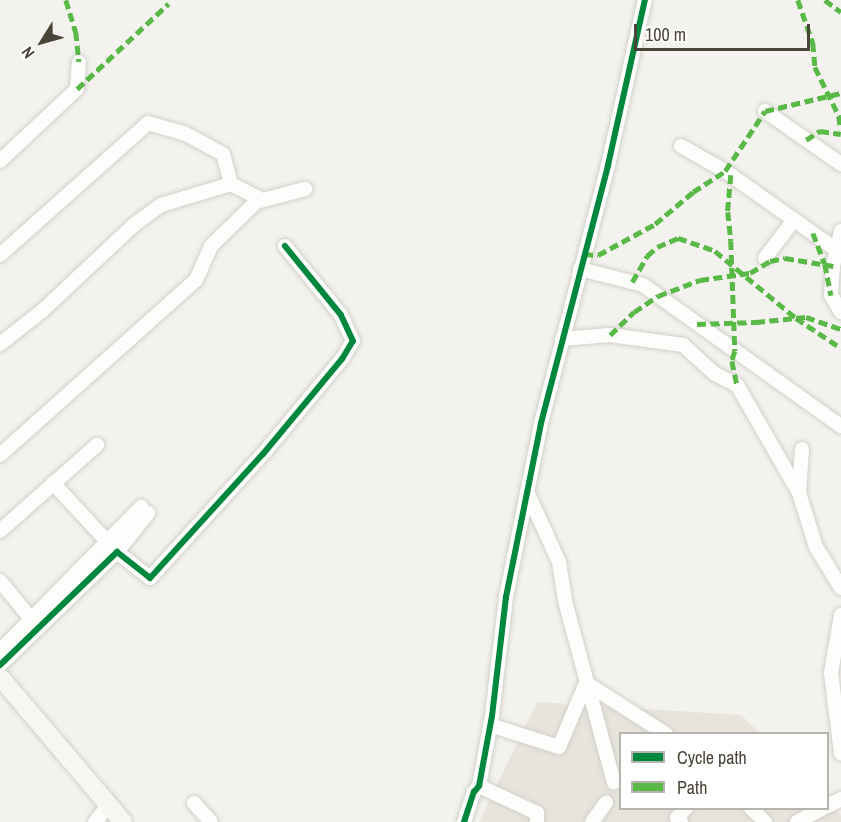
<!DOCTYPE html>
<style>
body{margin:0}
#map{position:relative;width:841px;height:822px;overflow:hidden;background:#f4f2ee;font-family:"Archivo Narrow",sans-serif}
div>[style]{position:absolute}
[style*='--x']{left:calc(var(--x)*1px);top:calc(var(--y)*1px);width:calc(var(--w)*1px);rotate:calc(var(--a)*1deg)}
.residential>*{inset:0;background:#e7e4dc}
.roads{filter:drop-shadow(0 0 2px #d2d0cb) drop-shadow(0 0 2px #d2d0cb)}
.street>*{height:14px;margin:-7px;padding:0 7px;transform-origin:7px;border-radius:7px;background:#fdfdfc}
.secondary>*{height:18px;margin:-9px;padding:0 9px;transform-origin:9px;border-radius:9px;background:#f7f6f1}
.quiet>*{height:4.5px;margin-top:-2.25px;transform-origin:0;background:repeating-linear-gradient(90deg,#58b947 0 9px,transparent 0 13.5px)}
.cycleway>*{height:6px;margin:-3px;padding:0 3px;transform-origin:3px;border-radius:3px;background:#00873e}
span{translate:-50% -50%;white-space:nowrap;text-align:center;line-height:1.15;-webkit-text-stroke:6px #fff;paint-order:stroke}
.legend{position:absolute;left:619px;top:732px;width:210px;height:78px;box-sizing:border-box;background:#fff;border:2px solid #b7b4b0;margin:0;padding:8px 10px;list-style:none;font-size:18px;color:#4b4439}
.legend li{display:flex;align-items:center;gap:12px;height:30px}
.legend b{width:30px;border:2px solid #b7b4b0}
.north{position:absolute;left:12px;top:12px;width:60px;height:60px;-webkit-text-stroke:4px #fff;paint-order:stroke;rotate:233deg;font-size:16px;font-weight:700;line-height:24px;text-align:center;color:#4b4439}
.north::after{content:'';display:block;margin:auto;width:21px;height:27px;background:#4b4439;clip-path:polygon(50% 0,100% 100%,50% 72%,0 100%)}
.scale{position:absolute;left:634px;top:24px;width:176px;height:27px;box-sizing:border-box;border:3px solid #4b4439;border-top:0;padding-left:8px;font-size:18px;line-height:21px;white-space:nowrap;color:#4b4439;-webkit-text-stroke:4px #fff;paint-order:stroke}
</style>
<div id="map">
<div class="residential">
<div style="clip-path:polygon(537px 702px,741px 715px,760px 733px,620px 734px,620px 808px,828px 808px,828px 801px,841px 815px,841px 822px,479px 822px)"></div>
</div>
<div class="roads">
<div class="street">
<div style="--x:765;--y:111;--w:93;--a:34.9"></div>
<div style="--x:681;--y:146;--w:51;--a:29.6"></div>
<div style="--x:725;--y:171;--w:142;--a:35.3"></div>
<div style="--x:0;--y:161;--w:105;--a:-43.1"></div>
<div style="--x:77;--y:89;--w:27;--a:-86"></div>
<div style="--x:841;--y:231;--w:36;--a:103"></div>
<div style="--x:833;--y:266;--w:29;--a:94"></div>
<div style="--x:831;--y:295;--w:20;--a:60"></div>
<div style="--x:0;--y:255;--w:198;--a:-41.7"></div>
<div style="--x:148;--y:123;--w:37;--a:16"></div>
<div style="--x:184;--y:133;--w:44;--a:28.3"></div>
<div style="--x:223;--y:154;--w:31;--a:75"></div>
<div style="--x:231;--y:184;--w:35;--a:27"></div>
<div style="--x:765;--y:258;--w:48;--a:-52.7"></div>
<div style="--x:580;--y:269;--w:65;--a:14.3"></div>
<div style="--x:643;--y:285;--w:243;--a:35.5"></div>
<div style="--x:562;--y:339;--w:48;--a:-4.8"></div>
<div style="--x:610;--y:335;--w:74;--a:7.8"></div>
<div style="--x:683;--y:345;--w:43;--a:42.2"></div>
<div style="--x:715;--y:374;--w:25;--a:27"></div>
<div style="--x:737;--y:385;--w:125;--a:60.1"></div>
<div style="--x:799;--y:493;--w:57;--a:72.5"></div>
<div style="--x:816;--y:547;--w:48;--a:58.6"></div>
<div style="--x:0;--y:344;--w:53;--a:-38.2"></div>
<div style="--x:42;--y:311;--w:127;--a:-43.1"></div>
<div style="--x:135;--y:224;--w:32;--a:-36"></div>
<div style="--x:161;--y:205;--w:73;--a:-16.7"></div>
<div style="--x:0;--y:455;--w:263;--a:-41.8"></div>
<div style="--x:196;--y:280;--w:37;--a:-66"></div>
<div style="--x:211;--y:246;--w:63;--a:-44.4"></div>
<div style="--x:256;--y:202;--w:51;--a:-14.9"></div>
<div style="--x:53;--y:483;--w:94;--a:47.2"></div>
<div style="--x:117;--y:552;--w:50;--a:-51.5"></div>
<div style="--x:527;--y:492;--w:77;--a:65.4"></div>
<div style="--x:559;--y:562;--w:39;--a:81"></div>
<div style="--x:565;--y:601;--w:188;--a:74.9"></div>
<div style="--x:799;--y:493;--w:44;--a:-86.1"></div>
<div style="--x:0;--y:531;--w:130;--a:-41.6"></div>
<div style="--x:0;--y:581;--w:50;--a:50.6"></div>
<div style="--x:841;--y:615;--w:59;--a:99.8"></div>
<div style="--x:831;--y:673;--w:81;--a:82.9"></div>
<div style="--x:0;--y:651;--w:202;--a:-45.6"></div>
<div style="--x:0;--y:665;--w:163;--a:-44"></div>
<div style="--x:117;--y:552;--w:42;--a:38.2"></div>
<div style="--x:150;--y:578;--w:168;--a:-47.7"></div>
<div style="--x:263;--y:454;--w:124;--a:-50.3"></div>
<div style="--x:342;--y:359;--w:21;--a:-59"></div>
<div style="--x:353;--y:341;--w:29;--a:-115"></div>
<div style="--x:341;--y:315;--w:89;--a:-129.1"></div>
<div style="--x:490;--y:725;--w:72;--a:17.7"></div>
<div style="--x:559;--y:747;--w:69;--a:-67.1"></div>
<div style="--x:586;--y:683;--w:95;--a:32.5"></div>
<div style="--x:479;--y:786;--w:64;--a:25"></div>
<div style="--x:537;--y:813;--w:9;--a:90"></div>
<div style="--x:194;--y:803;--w:25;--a:48"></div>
<div style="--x:828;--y:806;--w:15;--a:-28"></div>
<div style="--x:751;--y:808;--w:20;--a:45"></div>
<div style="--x:95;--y:822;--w:22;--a:-51"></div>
<div style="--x:464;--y:822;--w:32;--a:-72"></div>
<div style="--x:474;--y:792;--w:8;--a:-50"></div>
<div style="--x:479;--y:786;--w:71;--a:-79.5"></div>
<div style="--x:492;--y:716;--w:120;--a:-83.3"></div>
<div style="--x:506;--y:597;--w:177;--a:-78.6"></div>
<div style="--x:541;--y:423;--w:267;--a:-75.4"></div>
<div style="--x:608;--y:165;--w:169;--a:-77.4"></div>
<div style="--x:592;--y:822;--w:24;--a:-54"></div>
<div style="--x:681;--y:822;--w:6;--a:-135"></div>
<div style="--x:677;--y:818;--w:13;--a:-48"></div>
<div style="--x:797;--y:822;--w:30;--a:-28"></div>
</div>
<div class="secondary">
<div style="--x:0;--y:677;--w:190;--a:49.7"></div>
</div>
</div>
<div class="quiet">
<div style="--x:66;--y:0;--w:34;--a:73"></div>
<div style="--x:76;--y:32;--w:30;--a:84"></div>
<div style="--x:798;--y:0;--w:46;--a:70.8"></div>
<div style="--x:813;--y:43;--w:24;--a:85"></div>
<div style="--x:815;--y:67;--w:55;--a:63.9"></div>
<div style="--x:839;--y:116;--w:14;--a:82"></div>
<div style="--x:825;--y:0;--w:20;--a:37"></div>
<div style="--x:77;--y:89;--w:125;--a:-43"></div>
<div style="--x:806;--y:140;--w:17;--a:-33"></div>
<div style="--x:820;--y:131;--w:21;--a:8"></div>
<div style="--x:731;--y:175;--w:37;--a:95"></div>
<div style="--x:728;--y:212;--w:29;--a:84"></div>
<div style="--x:731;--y:241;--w:110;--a:87.9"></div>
<div style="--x:735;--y:351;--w:10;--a:107"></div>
<div style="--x:732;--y:361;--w:25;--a:78"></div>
<div style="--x:813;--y:233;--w:33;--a:69"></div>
<div style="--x:825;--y:264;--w:32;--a:79"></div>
<div style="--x:584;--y:254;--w:14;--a:4"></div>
<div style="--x:598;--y:255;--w:65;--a:-28.5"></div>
<div style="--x:655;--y:224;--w:50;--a:-40.1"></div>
<div style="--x:693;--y:192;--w:38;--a:-33"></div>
<div style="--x:725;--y:171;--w:72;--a:-56.3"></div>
<div style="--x:765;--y:111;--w:78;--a:-13.3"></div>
<div style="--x:632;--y:282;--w:30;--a:-60"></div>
<div style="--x:647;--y:256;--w:13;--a:-42"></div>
<div style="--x:657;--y:247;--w:23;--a:-23"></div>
<div style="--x:678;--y:238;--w:39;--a:19"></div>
<div style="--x:715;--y:251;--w:105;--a:39.6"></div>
<div style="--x:796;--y:318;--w:54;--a:33.7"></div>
<div style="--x:697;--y:324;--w:59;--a:-1.9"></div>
<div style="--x:756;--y:322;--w:50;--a:-5.7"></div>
<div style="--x:806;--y:317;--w:37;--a:19"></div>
<div style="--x:610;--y:335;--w:33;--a:-44"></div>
<div style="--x:634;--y:312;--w:29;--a:-34"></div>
<div style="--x:658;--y:296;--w:45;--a:-20.9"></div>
<div style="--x:700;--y:280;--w:50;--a:-8"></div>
<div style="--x:750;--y:273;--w:23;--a:-31"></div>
<div style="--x:770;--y:261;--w:15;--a:-11"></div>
<div style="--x:785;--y:258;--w:49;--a:9.5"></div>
</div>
<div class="cycleway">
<div style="--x:0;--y:665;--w:163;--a:-44"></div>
<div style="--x:117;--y:552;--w:42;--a:38.2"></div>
<div style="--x:150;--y:578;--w:168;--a:-47.7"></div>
<div style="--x:263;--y:454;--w:124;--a:-50.3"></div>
<div style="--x:342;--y:359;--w:21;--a:-59"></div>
<div style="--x:353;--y:341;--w:29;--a:-115"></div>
<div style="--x:341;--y:315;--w:89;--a:-129.1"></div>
<div style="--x:464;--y:822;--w:32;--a:-72"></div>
<div style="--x:474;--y:792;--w:8;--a:-50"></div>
<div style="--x:479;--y:786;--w:71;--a:-79.5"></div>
<div style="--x:492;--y:716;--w:120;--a:-83.3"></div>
<div style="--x:506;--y:597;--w:177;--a:-78.6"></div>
<div style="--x:541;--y:423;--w:267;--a:-75.4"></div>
<div style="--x:608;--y:165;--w:169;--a:-77.4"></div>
</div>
<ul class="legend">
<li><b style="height:8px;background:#00873e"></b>Cycle path</li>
<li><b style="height:8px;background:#58b947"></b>Path</li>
</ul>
<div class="north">N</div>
<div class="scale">100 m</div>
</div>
